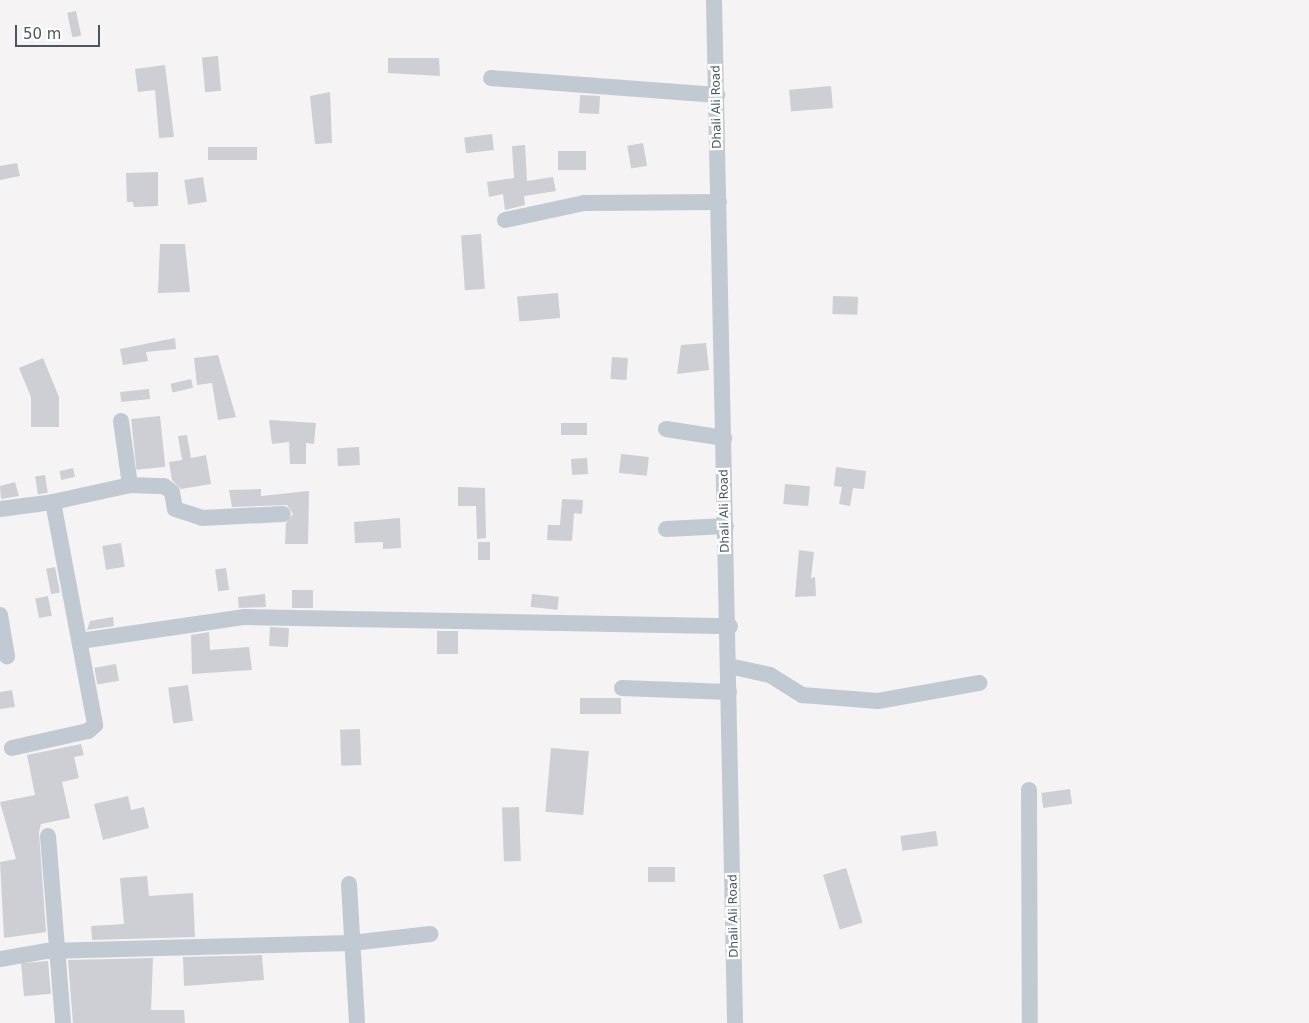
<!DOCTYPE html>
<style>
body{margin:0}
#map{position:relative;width:1309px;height:1023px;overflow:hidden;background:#f5f3f3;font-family:"DejaVu Sans",sans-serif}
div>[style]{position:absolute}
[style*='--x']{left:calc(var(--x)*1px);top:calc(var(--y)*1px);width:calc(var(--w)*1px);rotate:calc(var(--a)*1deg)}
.building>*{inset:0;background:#cdcfd5;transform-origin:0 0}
.minor>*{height:16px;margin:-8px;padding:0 8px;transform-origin:8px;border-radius:8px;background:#c1cad2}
span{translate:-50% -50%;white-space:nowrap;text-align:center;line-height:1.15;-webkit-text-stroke:5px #fff;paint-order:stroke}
.street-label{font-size:12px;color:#4a5661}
.scale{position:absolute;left:15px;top:25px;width:85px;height:22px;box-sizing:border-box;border:2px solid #4a5661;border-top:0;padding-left:6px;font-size:15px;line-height:18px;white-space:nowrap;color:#4a5661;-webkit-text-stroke:4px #fff;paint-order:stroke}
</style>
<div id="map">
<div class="building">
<div style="left:76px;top:11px;width:25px;height:9px;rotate:78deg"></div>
<div style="left:218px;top:56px;width:35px;height:16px;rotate:85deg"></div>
<div style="clip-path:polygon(388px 58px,439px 58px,440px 76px,388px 73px)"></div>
<div style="clip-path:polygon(165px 65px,174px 137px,159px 138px,155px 90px,138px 92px,135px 69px)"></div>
<div style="left:831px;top:86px;width:22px;height:42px;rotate:85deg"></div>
<div style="clip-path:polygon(330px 92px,332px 143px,315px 144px,310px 96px)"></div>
<div style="left:580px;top:95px;width:20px;height:18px;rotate:3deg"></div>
<div style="left:492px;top:134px;width:16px;height:28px;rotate:83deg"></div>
<div style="left:643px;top:143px;width:23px;height:16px;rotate:80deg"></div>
<div style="clip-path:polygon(525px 145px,527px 181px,553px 177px,556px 191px,524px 196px,525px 205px,505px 210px,503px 194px,489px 197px,487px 182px,514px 178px,512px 146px)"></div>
<div style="left:208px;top:147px;width:49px;height:13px"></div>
<div style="left:558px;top:151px;width:28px;height:19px"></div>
<div style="clip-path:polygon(17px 163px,20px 176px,0 180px,0 166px)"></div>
<div style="clip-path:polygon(158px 172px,158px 206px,134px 207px,133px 202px,127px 202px,126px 173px)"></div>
<div style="left:203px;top:177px;width:25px;height:19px;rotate:81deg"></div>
<div style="left:481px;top:234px;width:55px;height:20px;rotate:86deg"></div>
<div style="clip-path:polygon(160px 244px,185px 244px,190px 292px,158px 293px)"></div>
<div style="left:558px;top:293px;width:25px;height:41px;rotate:85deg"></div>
<div style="left:833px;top:296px;width:25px;height:18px;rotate:2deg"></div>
<div style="clip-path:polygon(175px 338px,176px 349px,146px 352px,148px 361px,123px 365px,120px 349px)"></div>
<div style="clip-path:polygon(706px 343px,709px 370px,677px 374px,681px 345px)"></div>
<div style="clip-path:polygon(218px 355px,236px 417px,218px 420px,212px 383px,197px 385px,194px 358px)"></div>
<div style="left:612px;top:357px;width:16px;height:22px;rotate:4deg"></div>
<div style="clip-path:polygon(43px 358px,59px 397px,59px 427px,31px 427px,31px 397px,19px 368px)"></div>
<div style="left:191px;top:379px;width:9px;height:21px;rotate:77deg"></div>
<div style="left:149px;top:389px;width:10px;height:29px;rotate:84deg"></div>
<div style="left:160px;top:416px;width:51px;height:29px;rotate:84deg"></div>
<div style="clip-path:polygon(269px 420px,316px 423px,314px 444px,306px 443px,306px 464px,290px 464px,289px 442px,272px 444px)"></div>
<div style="left:561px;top:423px;width:26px;height:12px"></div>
<div style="clip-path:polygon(187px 435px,191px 458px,206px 455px,211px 484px,181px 489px,172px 480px,169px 462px,182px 460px,178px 436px)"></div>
<div style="left:359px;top:447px;width:18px;height:22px;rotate:87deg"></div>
<div style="left:621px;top:454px;width:28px;height:19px;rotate:6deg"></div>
<div style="left:587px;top:458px;width:16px;height:16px;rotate:86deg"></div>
<div style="clip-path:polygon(836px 467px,866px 471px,864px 489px,853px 488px,850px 506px,839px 504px,842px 487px,834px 486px)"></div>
<div style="left:73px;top:468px;width:9px;height:14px;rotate:77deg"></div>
<div style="left:45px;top:475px;width:18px;height:10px;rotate:81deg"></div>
<div style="clip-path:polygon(15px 482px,19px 496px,1px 499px,0 486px)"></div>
<div style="left:785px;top:484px;width:25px;height:20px;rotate:5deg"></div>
<div style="clip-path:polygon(458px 487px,485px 488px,486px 538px,477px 539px,476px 506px,458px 506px)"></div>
<div style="clip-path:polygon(261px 489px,261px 496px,309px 491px,308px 544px,285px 544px,286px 523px,293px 514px,287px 505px,232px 507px,229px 490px)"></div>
<div style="clip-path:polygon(562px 499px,583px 500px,582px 514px,574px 513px,572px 541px,547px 540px,548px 525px,560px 525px)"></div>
<div style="clip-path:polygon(400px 518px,401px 548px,383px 549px,383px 542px,355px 543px,354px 522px)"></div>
<div style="left:478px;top:542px;width:12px;height:18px"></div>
<div style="left:121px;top:543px;width:24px;height:19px;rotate:81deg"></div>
<div style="clip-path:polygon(799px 550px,814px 552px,811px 578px,815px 577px,816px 596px,795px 597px)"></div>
<div style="left:55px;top:567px;width:26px;height:9px;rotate:79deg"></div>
<div style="left:226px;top:568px;width:22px;height:11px;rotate:82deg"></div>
<div style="left:313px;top:590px;width:18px;height:21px;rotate:90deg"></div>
<div style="clip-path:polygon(265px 594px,266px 607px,239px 608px,238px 597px)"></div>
<div style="left:532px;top:594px;width:27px;height:13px;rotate:6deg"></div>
<div style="left:48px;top:596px;width:20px;height:13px;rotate:79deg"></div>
<div style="clip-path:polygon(113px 617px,114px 626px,87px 630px,90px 621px)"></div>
<div style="left:270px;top:627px;width:19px;height:19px;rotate:3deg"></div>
<div style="left:437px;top:631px;width:21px;height:23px"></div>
<div style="clip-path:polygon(209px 632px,210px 650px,249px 647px,252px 670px,192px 674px,191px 635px)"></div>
<div style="left:116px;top:664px;width:17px;height:22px;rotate:80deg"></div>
<div style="left:188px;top:685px;width:36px;height:20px;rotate:82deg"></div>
<div style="clip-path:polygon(12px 690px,15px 707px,0 709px,0 692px)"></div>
<div style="left:580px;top:698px;width:41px;height:16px"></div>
<div style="left:360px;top:729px;width:36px;height:20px;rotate:88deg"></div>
<div style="clip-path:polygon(81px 744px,84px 755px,74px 757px,79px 778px,62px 782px,70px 818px,41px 824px,39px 832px,46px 932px,4px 938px,0 862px,16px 859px,0 802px,35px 795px,27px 755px)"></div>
<div style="left:551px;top:748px;width:38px;height:64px;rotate:5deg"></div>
<div style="left:1070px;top:789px;width:15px;height:29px;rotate:82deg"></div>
<div style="clip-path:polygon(128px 796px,131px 810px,144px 807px,149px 828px,103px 840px,94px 804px)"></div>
<div style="left:519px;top:807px;width:54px;height:17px;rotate:88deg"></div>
<div style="left:936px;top:831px;width:15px;height:36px;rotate:82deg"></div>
<div style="left:675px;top:867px;width:15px;height:27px;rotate:90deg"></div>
<div style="left:846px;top:868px;width:57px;height:24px;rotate:73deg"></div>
<div style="clip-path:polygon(147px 876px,149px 896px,193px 893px,195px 937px,92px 940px,91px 926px,124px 924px,120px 878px)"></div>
<div style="clip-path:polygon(262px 955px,264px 980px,184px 986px,183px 957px)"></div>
<div style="clip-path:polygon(153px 958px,151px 1010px,184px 1010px,185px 1023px,73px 1023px,68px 960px)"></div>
<div style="left:48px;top:961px;width:33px;height:27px;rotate:85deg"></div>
</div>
<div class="minor">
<div style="--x:714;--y:0;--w:1023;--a:88.82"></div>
<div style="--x:491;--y:78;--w:227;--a:4.3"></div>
<div style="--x:505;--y:220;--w:81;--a:-12.1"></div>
<div style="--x:584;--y:203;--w:135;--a:-0.4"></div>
<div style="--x:121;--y:421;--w:65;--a:82"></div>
<div style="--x:666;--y:429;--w:59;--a:8.8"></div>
<div style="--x:53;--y:502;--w:79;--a:-12.4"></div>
<div style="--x:130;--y:485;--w:34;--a:2"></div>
<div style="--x:164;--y:486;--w:10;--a:37"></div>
<div style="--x:172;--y:492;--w:17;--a:80"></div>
<div style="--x:175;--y:509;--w:28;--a:18"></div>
<div style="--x:202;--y:518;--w:81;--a:-2.8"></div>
<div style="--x:0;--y:509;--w:53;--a:-7.5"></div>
<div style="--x:53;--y:502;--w:227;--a:79.3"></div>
<div style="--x:95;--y:725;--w:9;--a:139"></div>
<div style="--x:88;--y:731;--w:78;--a:167.4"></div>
<div style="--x:666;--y:529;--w:60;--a:-2.9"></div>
<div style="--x:0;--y:615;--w:42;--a:80.3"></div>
<div style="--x:80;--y:641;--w:167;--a:-8.3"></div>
<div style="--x:245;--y:617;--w:485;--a:1.1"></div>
<div style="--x:729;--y:666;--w:42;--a:12.4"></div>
<div style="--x:770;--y:675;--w:38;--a:32"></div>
<div style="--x:802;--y:695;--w:76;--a:4.5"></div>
<div style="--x:878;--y:701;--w:103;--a:-10.1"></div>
<div style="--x:622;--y:688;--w:107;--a:2.1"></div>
<div style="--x:1029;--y:790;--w:233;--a:89.8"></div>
<div style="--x:48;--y:836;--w:188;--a:85.4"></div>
<div style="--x:349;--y:884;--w:139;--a:86.7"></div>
<div style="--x:0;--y:959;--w:48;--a:-9.7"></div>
<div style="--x:47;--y:951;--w:304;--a:-1.5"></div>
<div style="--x:351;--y:943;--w:80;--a:-6.5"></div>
</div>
<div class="street-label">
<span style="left:717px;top:107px;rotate:-91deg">Dhali Ali Road</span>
<span style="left:725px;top:511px;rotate:-91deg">Dhali Ali Road</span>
<span style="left:734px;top:916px;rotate:-91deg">Dhali Ali Road</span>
</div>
<div class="scale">50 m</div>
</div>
